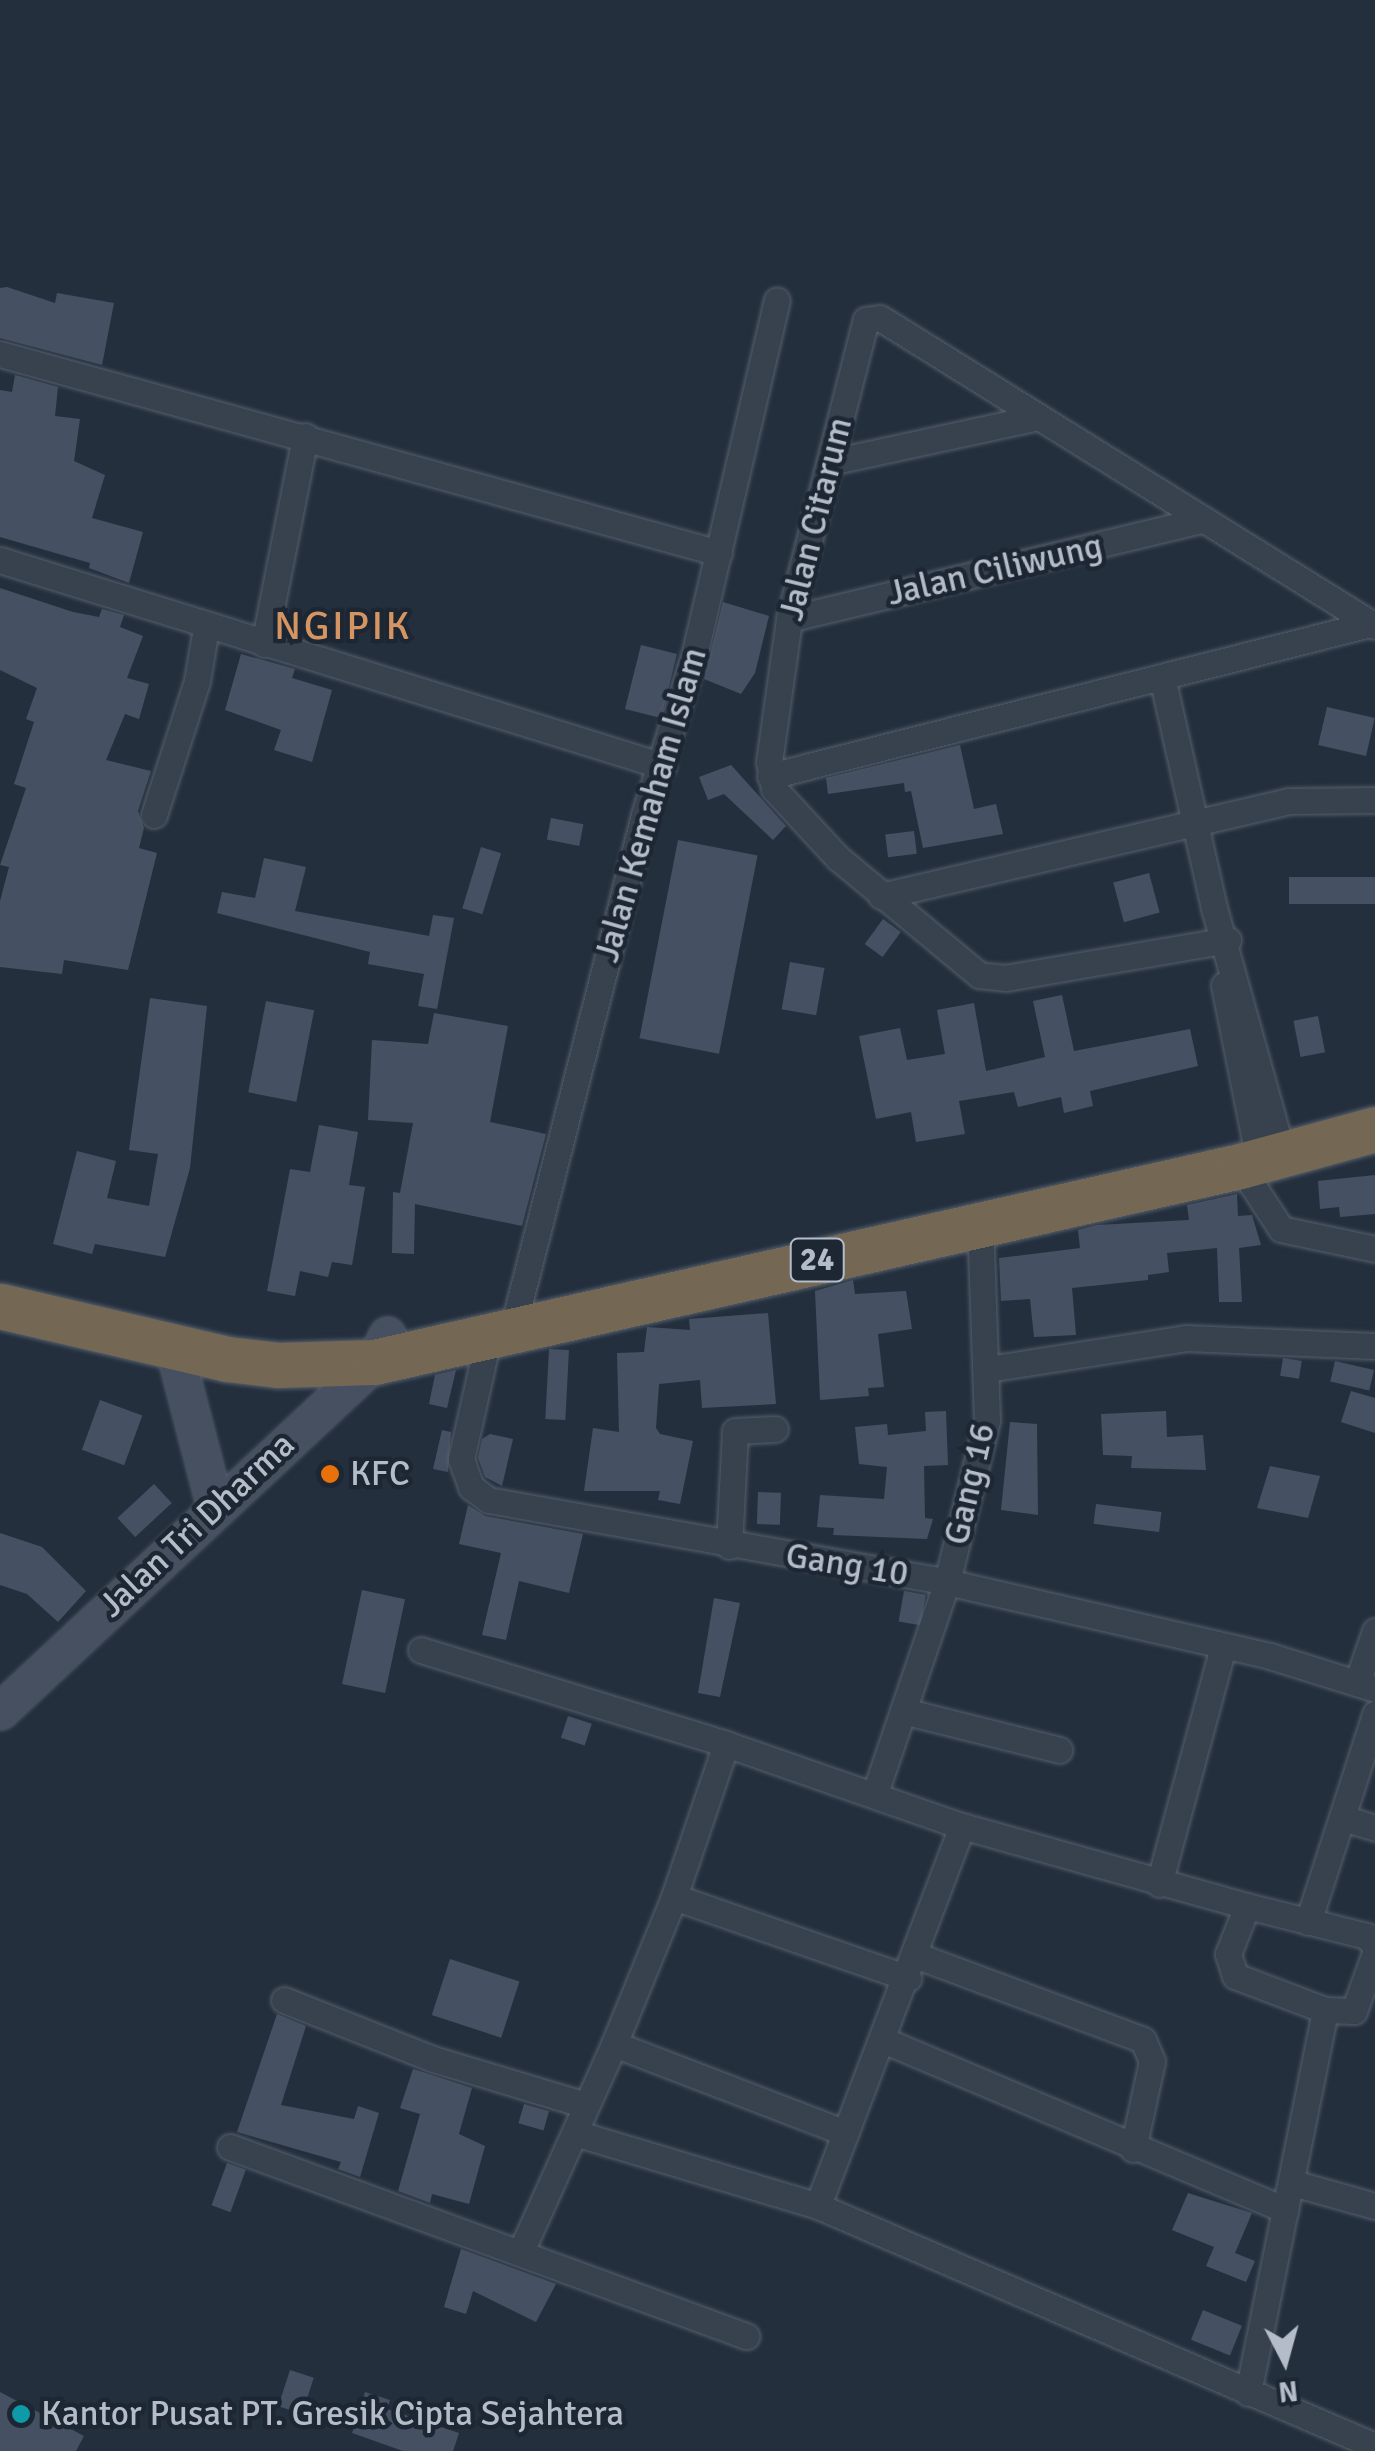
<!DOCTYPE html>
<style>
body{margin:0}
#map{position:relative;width:1375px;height:2451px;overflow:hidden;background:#242f3e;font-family:Signika,sans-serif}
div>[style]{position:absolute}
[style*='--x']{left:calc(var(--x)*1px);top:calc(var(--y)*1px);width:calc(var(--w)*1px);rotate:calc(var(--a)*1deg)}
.building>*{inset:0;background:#455162;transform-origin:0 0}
.roads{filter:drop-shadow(0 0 2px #565f6c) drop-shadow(0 0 2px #565f6c)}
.street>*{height:25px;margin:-12.5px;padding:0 12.5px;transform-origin:12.5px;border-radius:12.5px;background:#38414e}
.secondary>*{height:35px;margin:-17.5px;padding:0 17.5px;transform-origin:17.5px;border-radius:17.5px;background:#465061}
.highway>*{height:45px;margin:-22.5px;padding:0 22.5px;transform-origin:22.5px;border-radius:22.5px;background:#746855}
.dots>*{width:28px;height:28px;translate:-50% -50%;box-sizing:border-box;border:5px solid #1d2633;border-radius:50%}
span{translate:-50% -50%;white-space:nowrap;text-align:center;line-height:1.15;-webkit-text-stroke:9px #1d2633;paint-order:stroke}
.shield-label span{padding:2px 8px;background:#1d2633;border:2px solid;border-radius:8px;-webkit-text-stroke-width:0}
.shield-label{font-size:32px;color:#b4bcc9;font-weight:700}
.street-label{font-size:35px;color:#b4bcc9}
.poi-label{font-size:35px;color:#b4bcc9}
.left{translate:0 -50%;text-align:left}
.quarter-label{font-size:40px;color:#d59563;letter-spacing:2.5px}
.north{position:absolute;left:1235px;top:2311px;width:100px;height:100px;-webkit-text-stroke:8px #1d2633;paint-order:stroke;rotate:174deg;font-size:28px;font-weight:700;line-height:40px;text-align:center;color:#b4bcc9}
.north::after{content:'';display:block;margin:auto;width:35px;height:45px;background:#b4bcc9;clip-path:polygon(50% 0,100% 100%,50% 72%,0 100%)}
</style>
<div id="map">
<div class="building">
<div style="clip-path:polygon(7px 287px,55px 303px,57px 293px,114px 303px,102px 365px,0 338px,0 288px)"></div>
<div style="clip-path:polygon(15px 375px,58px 387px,55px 416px,80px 419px,74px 461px,105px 475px,92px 518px,143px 532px,129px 583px,89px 568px,90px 563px,0 537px,0 390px,12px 392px)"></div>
<div style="clip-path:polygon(0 588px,73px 612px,99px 617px,102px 609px,124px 615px,120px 627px,143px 636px,127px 678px,149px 684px,139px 719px,125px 714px,106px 760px,151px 771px,138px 811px,144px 828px,139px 848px,157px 853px,128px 970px,64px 960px,62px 974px,0 967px,0 901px,9px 867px,0 865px,26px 788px,14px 784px,34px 722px,26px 719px,37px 688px,0 670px)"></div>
<div style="clip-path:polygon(723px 602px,769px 616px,755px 673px,741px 694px,704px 679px)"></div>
<div style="left:641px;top:645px;width:37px;height:66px;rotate:14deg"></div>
<div style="clip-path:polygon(241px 654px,295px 669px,292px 678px,332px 690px,312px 762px,274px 750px,281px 730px,225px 710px)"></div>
<div style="left:1327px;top:707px;width:49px;height:39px;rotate:13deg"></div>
<div style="clip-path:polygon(960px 745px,974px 809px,996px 804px,1003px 834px,923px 848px,911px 791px,905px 792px,904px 783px,828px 794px,826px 778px)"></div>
<div style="clip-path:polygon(731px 765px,786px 826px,773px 840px,724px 794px,708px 800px,699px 777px)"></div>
<div style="left:551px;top:818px;width:33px;height:22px;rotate:11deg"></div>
<div style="left:914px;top:831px;width:23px;height:29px;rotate:83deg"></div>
<div style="left:678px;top:840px;width:81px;height:202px;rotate:11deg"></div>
<div style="left:481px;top:847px;width:21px;height:64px;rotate:17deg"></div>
<div style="clip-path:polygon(264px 858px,306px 867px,295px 911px,429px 936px,433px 915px,454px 918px,437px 1009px,418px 1006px,424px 974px,368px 964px,370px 952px,217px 913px,222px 892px,255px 898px)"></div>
<div style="left:1149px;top:873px;width:41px;height:37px;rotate:75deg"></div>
<div style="left:1375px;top:877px;width:27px;height:86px;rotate:90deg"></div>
<div style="left:883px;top:919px;width:22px;height:31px;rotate:36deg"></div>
<div style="left:790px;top:962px;width:35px;height:48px;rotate:10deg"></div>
<div style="clip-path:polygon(1062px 995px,1074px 1051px,1190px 1029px,1198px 1066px,1090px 1091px,1093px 1106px,1064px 1113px,1061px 1097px,1018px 1107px,1014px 1092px,959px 1101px,965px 1134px,916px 1142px,911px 1112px,876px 1119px,859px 1036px,900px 1028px,907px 1060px,945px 1054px,937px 1010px,974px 1003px,986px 1071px,1045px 1057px,1033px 1001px)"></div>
<div style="clip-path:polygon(150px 998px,207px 1006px,190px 1168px,165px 1257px,95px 1244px,92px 1254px,53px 1244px,77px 1151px,116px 1161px,107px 1198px,149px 1206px,158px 1154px,129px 1150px)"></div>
<div style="left:266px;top:1001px;width:49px;height:93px;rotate:11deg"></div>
<div style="clip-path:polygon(434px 1013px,508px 1026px,490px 1122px,546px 1134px,522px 1226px,415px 1204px,414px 1254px,392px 1253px,393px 1192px,400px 1193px,413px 1123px,368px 1120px,372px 1040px,428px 1044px)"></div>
<div style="left:1318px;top:1016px;width:37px;height:25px;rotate:79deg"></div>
<div style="clip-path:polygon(319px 1125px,358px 1132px,349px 1185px,365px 1187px,352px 1265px,332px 1262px,328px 1277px,300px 1271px,295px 1296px,267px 1291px,290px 1169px,310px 1172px)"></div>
<div style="clip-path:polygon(1375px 1175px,1375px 1214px,1340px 1217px,1339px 1207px,1320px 1209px,1318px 1181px)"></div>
<div style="clip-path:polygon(1237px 1194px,1238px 1216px,1252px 1215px,1261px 1245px,1239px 1248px,1242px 1302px,1219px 1302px,1217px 1248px,1167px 1253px,1169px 1272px,1148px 1275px,1148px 1280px,1072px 1288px,1076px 1335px,1034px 1337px,1030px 1299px,1001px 1301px,999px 1258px,1080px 1248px,1078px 1230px,1097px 1225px,1189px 1220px,1187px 1205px)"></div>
<div style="clip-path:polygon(853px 1280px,855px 1294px,906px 1291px,912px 1329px,878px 1334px,884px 1387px,868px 1388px,869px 1396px,820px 1400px,815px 1291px)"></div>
<div style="clip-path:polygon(768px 1313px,776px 1404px,702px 1408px,700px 1380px,659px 1384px,656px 1428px,660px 1434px,693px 1441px,680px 1504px,658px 1500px,660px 1491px,584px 1491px,593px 1428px,619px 1432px,617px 1353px,644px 1352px,647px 1327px,690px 1330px,689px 1319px)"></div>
<div style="left:549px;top:1349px;width:20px;height:70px;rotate:3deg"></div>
<div style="left:1283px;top:1358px;width:19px;height:18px;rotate:9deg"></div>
<div style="left:1335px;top:1361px;width:40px;height:21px;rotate:13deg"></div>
<div style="clip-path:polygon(456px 1370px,447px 1408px,429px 1404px,435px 1375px)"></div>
<div style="clip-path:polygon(1351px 1391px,1375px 1398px,1375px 1433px,1341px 1422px)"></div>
<div style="left:100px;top:1400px;width:45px;height:53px;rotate:20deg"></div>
<div style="clip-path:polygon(946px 1411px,948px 1465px,924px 1466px,925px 1518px,933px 1519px,927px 1539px,833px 1535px,834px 1528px,817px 1527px,820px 1495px,884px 1499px,887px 1467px,859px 1464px,855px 1427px,887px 1424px,888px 1435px,926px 1431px,925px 1412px)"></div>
<div style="clip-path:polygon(1166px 1411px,1167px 1437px,1203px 1435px,1206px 1470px,1131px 1468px,1132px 1456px,1103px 1455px,1101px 1414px)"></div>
<div style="clip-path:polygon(1010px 1422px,1037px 1424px,1038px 1515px,1001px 1510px)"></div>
<div style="clip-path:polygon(442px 1430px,451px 1432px,448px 1472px,433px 1469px)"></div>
<div style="clip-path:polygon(490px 1434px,513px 1439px,502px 1486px,485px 1477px,478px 1458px,482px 1439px)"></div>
<div style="clip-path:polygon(1270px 1466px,1320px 1476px,1308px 1518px,1257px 1508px)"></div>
<div style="left:154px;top:1484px;width:26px;height:50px;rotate:47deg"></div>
<div style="left:758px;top:1492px;width:23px;height:32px;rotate:2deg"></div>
<div style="left:1096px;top:1504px;width:66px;height:20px;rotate:7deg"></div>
<div style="clip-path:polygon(468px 1505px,485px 1516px,583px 1534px,569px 1593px,519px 1581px,506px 1640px,482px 1635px,501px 1553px,459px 1544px)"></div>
<div style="clip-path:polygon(0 1533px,42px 1547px,86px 1591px,58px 1622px,27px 1594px,0 1585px)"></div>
<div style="left:362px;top:1590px;width:44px;height:96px;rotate:12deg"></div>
<div style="left:904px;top:1591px;width:22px;height:31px;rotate:10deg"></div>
<div style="clip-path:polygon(714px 1598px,740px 1603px,720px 1697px,698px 1693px)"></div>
<div style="left:568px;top:1716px;width:25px;height:23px;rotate:18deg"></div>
<div style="left:450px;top:1959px;width:73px;height:59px;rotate:18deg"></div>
<div style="clip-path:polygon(277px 2014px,306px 2026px,281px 2105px,354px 2119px,358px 2106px,379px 2113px,360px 2177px,338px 2169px,341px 2162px,237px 2132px)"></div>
<div style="clip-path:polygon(413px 2069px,472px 2088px,459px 2134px,485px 2146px,469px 2204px,432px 2194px,430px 2203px,398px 2191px,420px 2114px,400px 2108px)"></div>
<div style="left:524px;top:2104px;width:26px;height:20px;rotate:16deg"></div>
<div style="left:227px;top:2163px;width:20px;height:45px;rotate:20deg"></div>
<div style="clip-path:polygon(1188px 2193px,1252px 2213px,1235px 2253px,1255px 2261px,1246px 2282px,1206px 2266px,1214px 2247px,1172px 2230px)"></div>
<div style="clip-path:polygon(461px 2249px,556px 2284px,536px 2322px,473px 2291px,466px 2314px,444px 2307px)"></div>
<div style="left:1203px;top:2310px;width:42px;height:32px;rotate:22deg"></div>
<div style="left:290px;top:2370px;width:25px;height:38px;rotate:18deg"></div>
<div style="clip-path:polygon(0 2392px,84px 2436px,76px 2451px,0 2451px)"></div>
<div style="clip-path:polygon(365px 2392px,390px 2400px,387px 2409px,459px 2433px,453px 2451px,403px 2451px,352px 2433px)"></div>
</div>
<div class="roads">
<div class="street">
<div style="--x:0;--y:354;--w:746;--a:15.47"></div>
<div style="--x:831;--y:462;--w:208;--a:-12.2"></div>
<div style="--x:0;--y:560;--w:694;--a:17.26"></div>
<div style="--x:789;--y:619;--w:424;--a:-13.5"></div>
<div style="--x:264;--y:644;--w:212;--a:-78.8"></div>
<div style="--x:1162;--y:677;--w:237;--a:77.3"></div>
<div style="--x:1214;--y:908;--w:256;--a:74.4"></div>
<div style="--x:770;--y:776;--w:619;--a:-14.22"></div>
<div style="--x:154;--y:815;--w:141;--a:-72.2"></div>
<div style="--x:197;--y:681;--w:54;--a:-80.4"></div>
<div style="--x:881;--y:896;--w:419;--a:-13.1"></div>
<div style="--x:1289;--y:801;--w:86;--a:-0.7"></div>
<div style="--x:1228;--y:940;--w:225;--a:170.3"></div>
<div style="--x:1006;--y:978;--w:27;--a:-174"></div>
<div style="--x:979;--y:975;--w:183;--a:-140.3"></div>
<div style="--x:838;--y:858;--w:94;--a:-132.8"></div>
<div style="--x:774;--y:789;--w:27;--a:-100"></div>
<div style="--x:769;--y:762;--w:144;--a:-82"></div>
<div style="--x:789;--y:619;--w:309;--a:-75.6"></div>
<div style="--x:866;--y:320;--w:14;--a:-8"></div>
<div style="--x:880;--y:318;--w:583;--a:31.89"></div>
<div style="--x:1224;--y:985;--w:178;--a:78.7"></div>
<div style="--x:1240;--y:1166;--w:75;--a:56.9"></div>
<div style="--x:1281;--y:1229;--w:96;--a:12"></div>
<div style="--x:518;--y:1308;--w:509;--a:-75.66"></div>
<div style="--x:644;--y:815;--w:171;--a:-72.6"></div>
<div style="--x:695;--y:652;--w:361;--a:-76.9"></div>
<div style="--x:489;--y:1335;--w:127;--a:102.7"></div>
<div style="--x:461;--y:1459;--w:30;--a:70"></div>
<div style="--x:471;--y:1487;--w:21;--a:37"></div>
<div style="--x:488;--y:1500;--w:466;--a:10.1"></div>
<div style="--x:947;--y:1582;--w:331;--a:12.9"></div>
<div style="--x:1270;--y:1656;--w:110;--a:17.4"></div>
<div style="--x:988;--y:1369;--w:200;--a:-8.9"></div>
<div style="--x:1186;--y:1338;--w:189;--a:2.4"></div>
<div style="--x:729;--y:1546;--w:115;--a:-87"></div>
<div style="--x:735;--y:1431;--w:40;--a:-2.9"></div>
<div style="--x:421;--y:1650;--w:319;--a:17.1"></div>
<div style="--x:726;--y:1744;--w:250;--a:19.2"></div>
<div style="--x:962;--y:1826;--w:406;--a:110.8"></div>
<div style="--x:818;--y:2206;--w:607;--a:23.31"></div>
<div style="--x:1357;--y:1683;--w:55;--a:-70.9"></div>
<div style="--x:903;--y:1711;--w:161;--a:14"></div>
<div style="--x:726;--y:1744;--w:162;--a:108.8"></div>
<div style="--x:674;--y:1897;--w:159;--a:112.2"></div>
<div style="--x:614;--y:2044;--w:248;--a:21"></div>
<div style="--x:875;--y:1793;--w:223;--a:-71.2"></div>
<div style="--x:947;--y:1582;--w:167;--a:-76.1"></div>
<div style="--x:987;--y:1420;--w:198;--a:-92"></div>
<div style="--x:1343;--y:1818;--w:34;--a:17"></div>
<div style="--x:962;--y:1826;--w:296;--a:15.7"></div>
<div style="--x:1247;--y:1906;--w:52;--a:111.6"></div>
<div style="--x:1228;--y:1954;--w:23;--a:72"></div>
<div style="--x:1235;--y:1976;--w:96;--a:20.7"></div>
<div style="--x:1325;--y:2010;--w:29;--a:2"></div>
<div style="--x:1354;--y:2011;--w:62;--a:-70.1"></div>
<div style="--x:1159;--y:1884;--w:246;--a:-74.9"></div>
<div style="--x:674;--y:1897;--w:248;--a:19.1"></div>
<div style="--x:1247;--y:1906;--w:123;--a:14.1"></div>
<div style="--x:1366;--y:1936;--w:13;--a:45"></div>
<div style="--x:1308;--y:1922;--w:219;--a:-72.1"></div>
<div style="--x:915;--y:1955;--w:243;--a:20.4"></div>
<div style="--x:1143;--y:2040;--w:23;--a:67"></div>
<div style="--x:1152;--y:2061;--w:90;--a:102.2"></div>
<div style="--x:284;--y:2000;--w:160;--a:21.6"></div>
<div style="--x:433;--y:2059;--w:159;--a:16.8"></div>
<div style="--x:883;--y:2040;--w:437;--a:22.9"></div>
<div style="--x:575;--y:2133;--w:254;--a:16.7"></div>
<div style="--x:230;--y:2147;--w:550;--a:20.12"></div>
<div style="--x:1293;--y:2183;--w:85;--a:15.7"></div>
<div style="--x:522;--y:2249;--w:225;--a:-65.8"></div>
<div style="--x:1248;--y:2393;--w:391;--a:-78.6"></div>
</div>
<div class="secondary">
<div style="--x:174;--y:1349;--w:162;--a:75.4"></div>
<div style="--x:0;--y:1711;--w:512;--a:-43.02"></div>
<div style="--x:374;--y:1362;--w:30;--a:-64"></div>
</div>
<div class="highway">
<div style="--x:0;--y:1306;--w:233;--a:13.1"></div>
<div style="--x:227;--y:1359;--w:51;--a:6.7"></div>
<div style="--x:278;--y:1365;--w:96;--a:-1.8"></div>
<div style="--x:374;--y:1362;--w:888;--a:-12.75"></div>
<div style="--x:1240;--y:1166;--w:140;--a:-15.3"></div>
</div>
</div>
<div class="dots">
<div style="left:330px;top:1474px;background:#e8710a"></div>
<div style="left:21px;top:2414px;background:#0f9aa8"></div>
</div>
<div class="shield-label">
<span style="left:817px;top:1260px">24</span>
</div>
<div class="street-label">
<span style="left:816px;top:519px;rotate:-76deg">Jalan Citarum</span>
<span style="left:995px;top:570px;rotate:-13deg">Jalan Ciliwung</span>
<span style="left:651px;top:805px;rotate:-74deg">Jalan Kemaham Islam</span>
<span style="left:970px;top:1484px;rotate:-77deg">Gang 16</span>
<span style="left:197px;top:1525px;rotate:-43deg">Jalan Tri Dharma</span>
<span style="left:847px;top:1565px;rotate:9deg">Gang 10</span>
</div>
<div class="poi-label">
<span class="left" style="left:350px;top:1474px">KFC</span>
<span class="left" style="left:41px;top:2414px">Kantor Pusat PT. Gresik Cipta Sejahtera</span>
</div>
<div class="quarter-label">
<span style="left:343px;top:626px">NGIPIK</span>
</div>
<div class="north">N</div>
</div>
